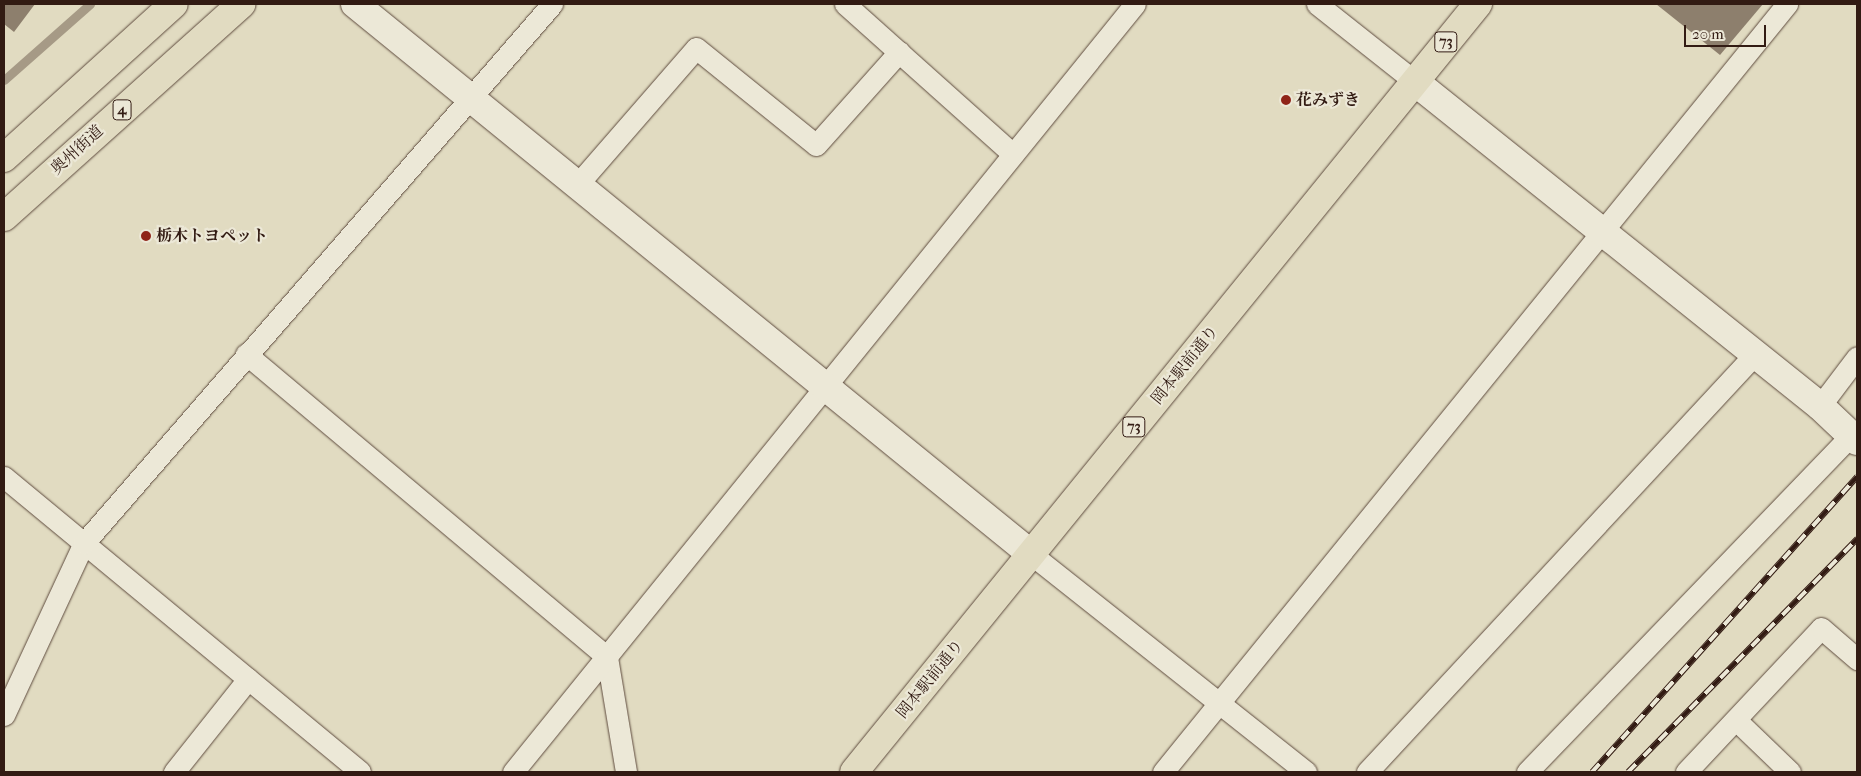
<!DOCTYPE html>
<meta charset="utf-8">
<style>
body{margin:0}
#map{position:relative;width:1861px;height:776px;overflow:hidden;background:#e1dbc1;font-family:"IM FELL French Canon","Noto Serif JP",serif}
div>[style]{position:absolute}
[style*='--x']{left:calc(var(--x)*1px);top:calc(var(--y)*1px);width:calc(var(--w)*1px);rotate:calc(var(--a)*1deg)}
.stream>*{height:9px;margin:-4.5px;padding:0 4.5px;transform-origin:4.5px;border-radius:4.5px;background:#a69a86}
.building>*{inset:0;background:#8d7f6d}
.roads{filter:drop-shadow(0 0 1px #5e4b3e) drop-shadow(0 0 1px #5e4b3e)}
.street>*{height:21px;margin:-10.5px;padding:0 10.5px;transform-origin:10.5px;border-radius:10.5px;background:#ece8d7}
.secondary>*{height:28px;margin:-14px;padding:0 14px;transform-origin:14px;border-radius:14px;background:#ece8d7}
.primary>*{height:28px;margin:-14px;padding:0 14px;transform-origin:14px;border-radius:14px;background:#e1dbc1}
.highway>*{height:28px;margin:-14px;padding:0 14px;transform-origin:14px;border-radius:14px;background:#e1dbc1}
.rail>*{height:5.5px;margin-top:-2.75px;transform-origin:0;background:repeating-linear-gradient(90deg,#ece8d7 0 11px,#321b13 0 22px);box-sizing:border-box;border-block:1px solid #321b13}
.dots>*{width:14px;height:14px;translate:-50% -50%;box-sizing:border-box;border:2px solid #ece8d7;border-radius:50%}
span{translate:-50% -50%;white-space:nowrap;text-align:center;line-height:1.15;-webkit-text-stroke:4.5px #ece8d7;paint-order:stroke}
.shield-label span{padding:1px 4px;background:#ece8d7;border:1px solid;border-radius:4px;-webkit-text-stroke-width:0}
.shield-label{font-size:15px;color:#321b13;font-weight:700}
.poi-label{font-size:16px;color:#321b13;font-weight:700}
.left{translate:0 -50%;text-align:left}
.street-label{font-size:16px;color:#321b13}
.frame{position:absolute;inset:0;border:5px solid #321b13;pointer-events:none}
.scale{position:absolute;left:1684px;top:25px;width:82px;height:22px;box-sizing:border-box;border:2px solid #321b13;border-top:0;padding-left:6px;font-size:15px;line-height:18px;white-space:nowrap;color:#321b13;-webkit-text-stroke:4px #ece8d7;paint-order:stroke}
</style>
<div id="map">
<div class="stream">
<div style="--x:4;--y:80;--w:115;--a:-41.5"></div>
</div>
<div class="building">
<div style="clip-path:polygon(4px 4px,35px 4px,14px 32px,4px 24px)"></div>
<div style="clip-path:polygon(1656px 4px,1763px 4px,1720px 55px)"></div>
</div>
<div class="roads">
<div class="street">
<div style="--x:845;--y:4;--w:225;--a:41.8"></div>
<div style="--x:1317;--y:4;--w:124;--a:38.4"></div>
<div style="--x:577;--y:185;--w:181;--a:-49"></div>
<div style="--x:696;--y:48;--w:154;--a:38.9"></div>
<div style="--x:816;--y:145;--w:125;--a:-48.3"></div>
<div style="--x:246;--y:354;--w:471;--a:40"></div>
<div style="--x:607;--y:657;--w:117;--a:80.6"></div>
<div style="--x:1820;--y:406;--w:61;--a:-52.9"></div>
<div style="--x:4;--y:477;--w:462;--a:39.6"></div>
<div style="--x:1031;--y:554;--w:351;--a:38.4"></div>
<div style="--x:4;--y:715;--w:190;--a:-65.1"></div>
<div style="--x:84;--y:543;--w:714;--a:-49.03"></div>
<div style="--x:1736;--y:720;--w:75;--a:43.9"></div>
<div style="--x:174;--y:772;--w:119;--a:-51.5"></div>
<div style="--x:513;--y:772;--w:988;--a:-51"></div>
<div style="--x:1163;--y:772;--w:990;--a:-50.91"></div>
<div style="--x:1367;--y:772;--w:570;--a:-47.13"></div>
<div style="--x:1527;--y:772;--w:467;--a:-46.1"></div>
<div style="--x:1686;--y:772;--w:197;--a:-46.8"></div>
<div style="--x:1821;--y:628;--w:48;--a:40.7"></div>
</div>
<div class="secondary">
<div style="--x:355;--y:4;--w:871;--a:39.13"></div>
<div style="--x:1414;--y:81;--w:520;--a:38.68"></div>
<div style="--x:1820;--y:406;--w:51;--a:43.4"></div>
</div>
<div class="primary">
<div style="--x:854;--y:772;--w:990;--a:-50.91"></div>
</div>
<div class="highway">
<div style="--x:4;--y:158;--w:229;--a:-42.2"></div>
<div style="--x:4;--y:217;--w:319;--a:-41.9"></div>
</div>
</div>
<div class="rail">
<div style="--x:1592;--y:772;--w:397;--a:-48.1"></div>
<div style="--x:1628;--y:772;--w:327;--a:-45.5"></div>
</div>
<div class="dots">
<div style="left:1286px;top:100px;background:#8f2418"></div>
<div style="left:146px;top:236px;background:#8f2418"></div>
</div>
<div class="shield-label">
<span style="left:1446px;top:42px">73</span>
<span style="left:122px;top:110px">4</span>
<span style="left:1134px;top:427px">73</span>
</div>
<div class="poi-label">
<span class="left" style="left:1296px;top:100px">花みずき</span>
<span class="left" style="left:156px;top:236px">栃木トヨペット</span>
</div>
<div class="street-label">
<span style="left:77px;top:150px;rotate:-42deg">奥州街道</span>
<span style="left:1185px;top:365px;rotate:-51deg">岡本駅前通り</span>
<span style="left:930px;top:679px;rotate:-51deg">岡本駅前通り</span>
</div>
<div class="frame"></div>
<div class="scale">20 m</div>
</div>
